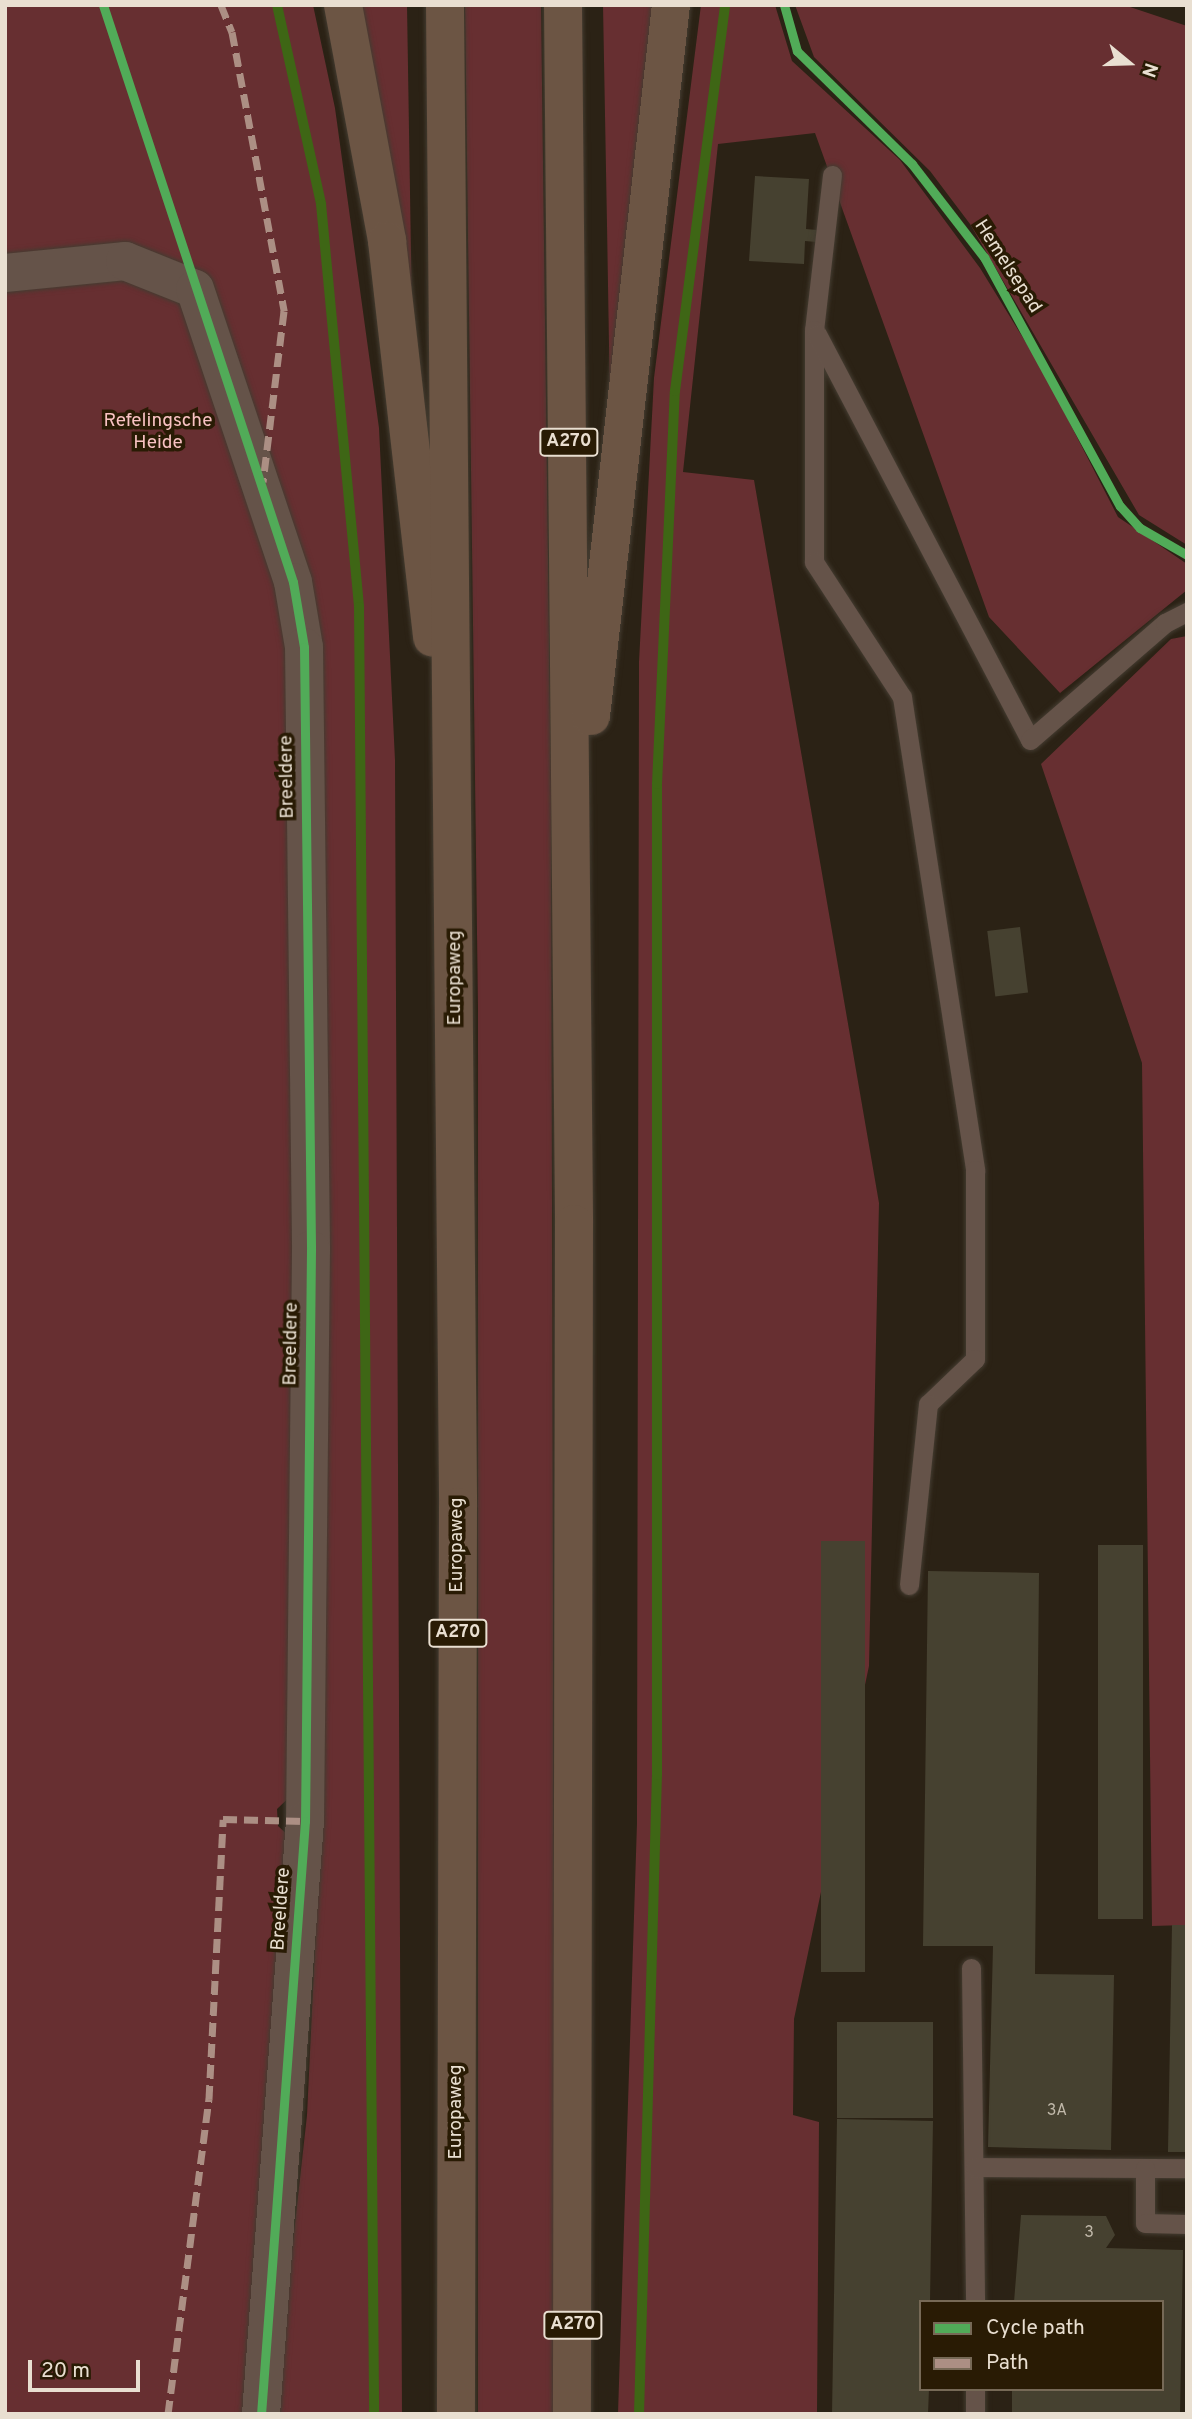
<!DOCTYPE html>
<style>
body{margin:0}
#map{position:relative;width:1192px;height:2419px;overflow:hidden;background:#2b2215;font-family:Overpass,sans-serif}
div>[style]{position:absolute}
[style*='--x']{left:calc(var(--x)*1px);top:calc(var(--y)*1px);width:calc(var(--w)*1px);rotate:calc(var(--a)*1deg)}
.green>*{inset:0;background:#672f31}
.stream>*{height:10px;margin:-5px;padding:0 5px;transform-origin:5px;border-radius:5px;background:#3e6615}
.building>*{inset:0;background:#464130;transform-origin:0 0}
.roads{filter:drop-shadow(0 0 2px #443c31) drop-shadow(0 0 2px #443c31)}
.lane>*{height:19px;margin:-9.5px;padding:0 9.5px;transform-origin:9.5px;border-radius:9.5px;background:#655349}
.street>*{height:38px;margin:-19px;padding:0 19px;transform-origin:19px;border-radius:19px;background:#655349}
.highway>*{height:38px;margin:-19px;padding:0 19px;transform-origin:19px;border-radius:19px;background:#6c5544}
.quiet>*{height:7px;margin-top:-3.5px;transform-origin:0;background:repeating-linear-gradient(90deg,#ac8f84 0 14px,transparent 0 21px)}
.cycleway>*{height:9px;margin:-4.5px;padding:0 4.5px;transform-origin:4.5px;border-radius:4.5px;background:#51ab58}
span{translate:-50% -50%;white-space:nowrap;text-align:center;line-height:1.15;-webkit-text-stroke:7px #291b04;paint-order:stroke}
.number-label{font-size:16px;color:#c0b8a9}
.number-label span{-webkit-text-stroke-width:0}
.shield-label span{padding:2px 5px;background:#291b04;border:2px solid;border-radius:5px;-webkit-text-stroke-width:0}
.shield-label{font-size:18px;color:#e9dfd1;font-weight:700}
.street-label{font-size:19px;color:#e9dfd1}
.park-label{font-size:19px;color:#f9c2c3}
.frame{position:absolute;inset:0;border:7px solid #e9dfd1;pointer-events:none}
.legend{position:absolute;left:919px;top:2300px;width:245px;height:91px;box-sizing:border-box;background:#291b04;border:2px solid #766956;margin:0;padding:9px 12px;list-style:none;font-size:21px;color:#e9dfd1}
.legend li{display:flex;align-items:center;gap:14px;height:35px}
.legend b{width:35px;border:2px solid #766956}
.north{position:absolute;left:1094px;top:28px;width:70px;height:70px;-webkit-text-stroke:5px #291b04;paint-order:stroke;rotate:109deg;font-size:19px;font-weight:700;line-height:28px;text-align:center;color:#e9dfd1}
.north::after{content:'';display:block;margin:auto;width:24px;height:32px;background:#e9dfd1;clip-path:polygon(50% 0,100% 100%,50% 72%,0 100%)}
.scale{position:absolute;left:28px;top:2360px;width:112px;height:32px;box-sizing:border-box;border:4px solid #e9dfd1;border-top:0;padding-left:9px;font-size:21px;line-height:24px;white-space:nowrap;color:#e9dfd1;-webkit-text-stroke:5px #291b04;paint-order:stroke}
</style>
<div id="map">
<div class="green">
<div style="clip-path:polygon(5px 5px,313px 5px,335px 108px,379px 428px,395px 760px,402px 2414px,274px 2414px,307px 2115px,317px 1905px,295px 667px,297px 1790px,277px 1809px,278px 1826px,291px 1838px,254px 2414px,5px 2414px)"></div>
<div style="clip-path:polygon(356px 5px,407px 5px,412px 317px)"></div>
<div style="clip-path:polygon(465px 5px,541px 5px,551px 794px,555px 2414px,478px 2414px,478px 1010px)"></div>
<div style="clip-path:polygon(603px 5px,655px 5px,610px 405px,607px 225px)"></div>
<div style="clip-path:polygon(701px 5px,775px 5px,792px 61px,900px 160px,980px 268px,1041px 367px,1118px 517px,1187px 564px,1187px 590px,1060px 693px,989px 617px,815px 133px,718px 144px,683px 472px,754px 480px,879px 1203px,869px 1666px,794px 2019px,793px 2115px,819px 2122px,817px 2414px,618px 2414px,637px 1823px,639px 662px,654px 378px)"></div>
<div style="clip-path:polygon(795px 5px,1124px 5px,1187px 26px,1187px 545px,1139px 515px,970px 224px,930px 171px,814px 57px)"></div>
<div style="clip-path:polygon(1187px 636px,1187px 1925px,1152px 1926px,1142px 1063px,1041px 764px,1171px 639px)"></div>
</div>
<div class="stream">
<div style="--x:277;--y:5;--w:204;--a:77.5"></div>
<div style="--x:321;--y:204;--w:405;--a:84.6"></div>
<div style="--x:359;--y:607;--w:1807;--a:89.52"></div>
<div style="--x:639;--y:2414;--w:639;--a:-88.39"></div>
<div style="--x:657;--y:1775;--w:991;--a:-90"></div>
<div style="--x:657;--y:784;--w:393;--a:-87.4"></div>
<div style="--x:675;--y:391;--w:389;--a:-82.6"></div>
</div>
<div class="building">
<div style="clip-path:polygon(755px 176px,809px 179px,806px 229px,817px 230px,816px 242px,805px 241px,804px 264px,749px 261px)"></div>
<div style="left:1020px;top:927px;width:66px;height:33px;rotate:83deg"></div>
<div style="left:865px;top:1541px;width:431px;height:44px;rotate:90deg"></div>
<div style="left:1098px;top:1545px;width:45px;height:374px"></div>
<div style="clip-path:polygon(928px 1571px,1039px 1573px,1035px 1974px,1114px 1975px,1111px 2150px,988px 2147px,993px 1946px,923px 1946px)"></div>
<div style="clip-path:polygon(1172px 1925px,1187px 1925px,1187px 2152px,1168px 2152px)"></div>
<div style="left:837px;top:2022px;width:96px;height:96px"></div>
<div style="clip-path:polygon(837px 2119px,933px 2121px,930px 2302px,921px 2302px,921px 2389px,929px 2389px,928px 2414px,832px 2414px)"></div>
<div style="clip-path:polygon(1021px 2215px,1106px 2216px,1115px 2235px,1106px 2248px,1183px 2250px,1180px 2414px,1012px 2414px,1012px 2389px,1162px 2389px,1162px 2302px,1014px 2302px)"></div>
</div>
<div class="roads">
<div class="lane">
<div style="--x:832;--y:175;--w:156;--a:96.6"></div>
<div style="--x:814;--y:330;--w:232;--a:90"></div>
<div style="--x:814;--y:562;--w:161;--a:56.9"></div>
<div style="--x:902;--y:697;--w:479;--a:81.2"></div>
<div style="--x:975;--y:1170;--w:189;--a:90"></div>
<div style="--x:975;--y:1359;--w:65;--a:136.2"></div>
<div style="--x:928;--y:1404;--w:182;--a:96"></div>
<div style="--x:817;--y:334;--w:458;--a:62.3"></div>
<div style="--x:1030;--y:740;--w:179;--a:-40.9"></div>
<div style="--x:1165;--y:623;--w:25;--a:-27"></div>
<div style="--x:971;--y:1968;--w:334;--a:89.3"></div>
<div style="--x:975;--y:2167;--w:212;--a:0.3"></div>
<div style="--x:1145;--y:2168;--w:55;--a:90"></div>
<div style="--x:1145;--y:2223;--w:42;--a:1.4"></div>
<div style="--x:975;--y:2414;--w:25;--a:-90"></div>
</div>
<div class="street">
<div style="--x:5;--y:273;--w:121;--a:-5.7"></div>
<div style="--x:125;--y:261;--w:75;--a:21.8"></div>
<div style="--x:195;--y:289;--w:309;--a:71.5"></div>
<div style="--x:293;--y:582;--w:66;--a:80.4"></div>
<div style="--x:304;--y:647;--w:603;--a:89.33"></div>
<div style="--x:311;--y:1250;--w:571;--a:90.6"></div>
<div style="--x:305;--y:1821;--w:595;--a:94.24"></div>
</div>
<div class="highway">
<div style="--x:343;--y:5;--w:240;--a:79.4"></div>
<div style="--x:387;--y:241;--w:399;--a:83.5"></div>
<div style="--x:445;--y:5;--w:1502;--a:89.5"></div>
<div style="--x:458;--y:1507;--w:907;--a:90.13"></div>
<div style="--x:563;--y:5;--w:1219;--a:89.48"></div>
<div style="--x:574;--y:1224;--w:1190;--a:90.1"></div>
<div style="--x:591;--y:716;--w:715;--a:-83.58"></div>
</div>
</div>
<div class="quiet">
<div style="--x:221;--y:5;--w:29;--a:68"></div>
<div style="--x:232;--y:32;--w:284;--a:79.4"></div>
<div style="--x:284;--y:311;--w:172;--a:97"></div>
<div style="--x:168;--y:2414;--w:318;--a:-82.6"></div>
<div style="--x:209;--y:2099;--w:280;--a:-87.1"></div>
<div style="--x:223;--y:1819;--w:82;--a:1.4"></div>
</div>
<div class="cycleway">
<div style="--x:103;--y:5;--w:607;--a:71.77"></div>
<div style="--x:293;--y:582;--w:66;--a:80.4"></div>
<div style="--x:304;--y:647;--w:603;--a:89.33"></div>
<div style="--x:311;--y:1250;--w:571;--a:90.6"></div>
<div style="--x:305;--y:1821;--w:595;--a:94.24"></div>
<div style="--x:784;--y:5;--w:48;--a:74.2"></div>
<div style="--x:797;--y:51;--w:161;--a:44.5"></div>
<div style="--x:912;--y:164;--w:118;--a:52.3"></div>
<div style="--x:984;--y:257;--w:284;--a:61.4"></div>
<div style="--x:1120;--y:506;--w:30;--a:48"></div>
<div style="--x:1140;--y:528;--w:54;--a:29.9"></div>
</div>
<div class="number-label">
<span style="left:1057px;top:2111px">3A</span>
<span style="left:1089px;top:2233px">3</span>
</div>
<div class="shield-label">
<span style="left:569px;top:442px">A270</span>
<span style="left:458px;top:1633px">A270</span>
<span style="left:573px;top:2325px">A270</span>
</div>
<div class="street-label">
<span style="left:1007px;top:267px;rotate:57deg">Hemelsepad</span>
<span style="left:288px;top:777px;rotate:-91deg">Breeldere</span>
<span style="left:456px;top:978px;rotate:-90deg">Europaweg</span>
<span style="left:292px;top:1344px;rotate:-89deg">Breeldere</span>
<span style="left:458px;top:1545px;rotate:-90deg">Europaweg</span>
<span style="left:282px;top:1909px;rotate:-86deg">Breeldere</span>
<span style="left:457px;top:2112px;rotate:-90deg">Europaweg</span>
</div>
<div class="park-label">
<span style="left:158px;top:433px">Refelingsche<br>Heide</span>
</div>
<div class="frame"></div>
<ul class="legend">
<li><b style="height:9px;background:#51ab58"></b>Cycle path</li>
<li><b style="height:9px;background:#ac8f84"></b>Path</li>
</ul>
<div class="north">N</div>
<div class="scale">20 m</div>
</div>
